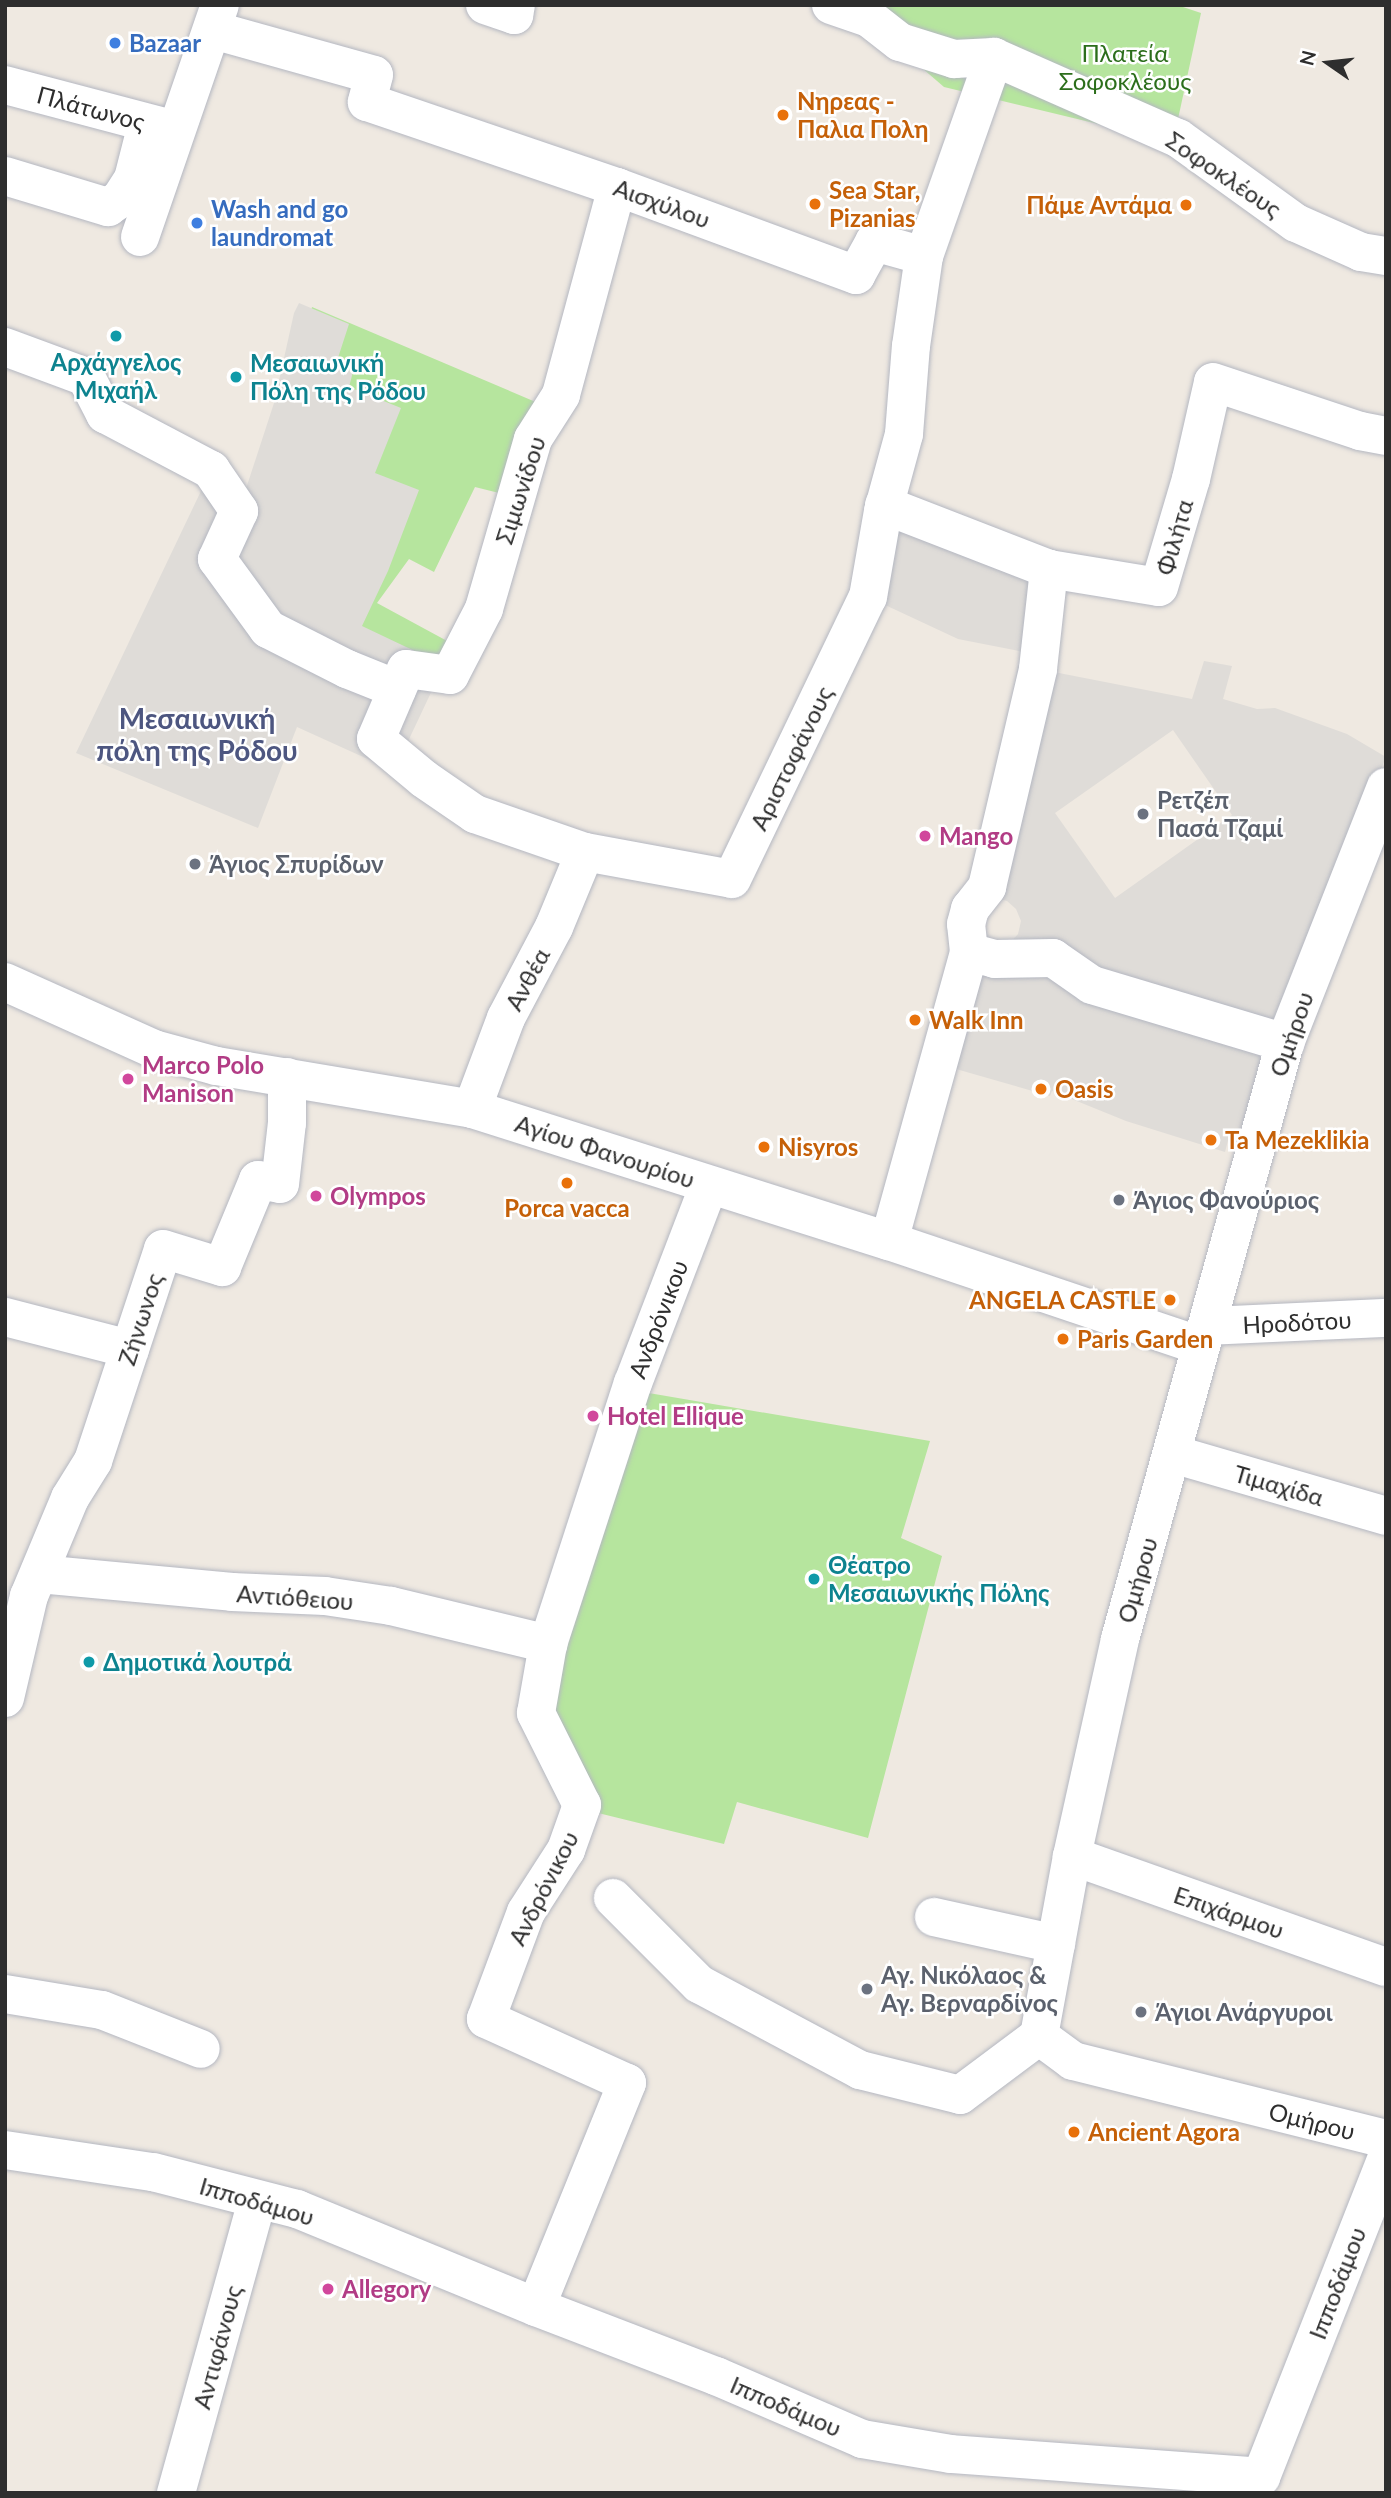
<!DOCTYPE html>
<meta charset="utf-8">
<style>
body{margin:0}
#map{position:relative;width:1391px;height:2498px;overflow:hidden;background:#efe9e1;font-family:Lato,sans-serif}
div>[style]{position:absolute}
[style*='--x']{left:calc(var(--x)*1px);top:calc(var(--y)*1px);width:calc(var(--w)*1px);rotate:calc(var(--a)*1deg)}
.green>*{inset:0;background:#b6e59e}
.plaza>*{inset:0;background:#dfdcd8}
.roads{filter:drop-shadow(0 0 2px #b4b7c1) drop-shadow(0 0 2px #b4b7c1)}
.street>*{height:38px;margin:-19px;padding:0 19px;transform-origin:19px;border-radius:19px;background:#fff}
.dots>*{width:19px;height:19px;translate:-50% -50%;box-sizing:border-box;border:4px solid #fff;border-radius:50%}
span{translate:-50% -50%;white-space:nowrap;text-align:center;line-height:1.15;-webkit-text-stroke:5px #fff;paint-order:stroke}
.shop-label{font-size:24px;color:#366cbe;font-weight:700}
.left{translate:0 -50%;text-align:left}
.park-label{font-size:24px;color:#2c6e1b}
.food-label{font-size:24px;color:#c56008;font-weight:700}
.right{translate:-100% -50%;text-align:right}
.street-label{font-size:24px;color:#2e2e2e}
.culture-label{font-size:24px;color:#0d838f;font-weight:700}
.worship-label{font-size:24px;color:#5b616d;font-weight:700}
.hotel-label{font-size:24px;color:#b23c85;font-weight:700}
.quarter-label{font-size:28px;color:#4d5680;font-weight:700}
.frame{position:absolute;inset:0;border:7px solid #2e2e2e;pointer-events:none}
.north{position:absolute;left:1293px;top:28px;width:70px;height:70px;-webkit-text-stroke:5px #fff;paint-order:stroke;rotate:284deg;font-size:19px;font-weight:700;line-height:28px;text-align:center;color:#2e2e2e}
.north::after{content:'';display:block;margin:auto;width:24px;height:32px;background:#2e2e2e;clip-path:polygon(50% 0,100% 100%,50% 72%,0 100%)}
</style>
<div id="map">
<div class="green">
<div style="clip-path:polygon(849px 5px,1177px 5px,1201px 13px,1173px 142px,944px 87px)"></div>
<div style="clip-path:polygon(312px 307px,538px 403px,503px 494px,475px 487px,434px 572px,409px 559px,377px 603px,449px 642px,436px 663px,376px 665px,267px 470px)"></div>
<div style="clip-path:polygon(637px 1391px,930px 1441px,901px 1538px,942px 1556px,868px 1838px,737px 1802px,724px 1844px,590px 1811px,545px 1716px)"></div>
</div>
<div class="plaza">
<div style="clip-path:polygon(299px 303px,349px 324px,336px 364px,353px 372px,349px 387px,401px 408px,375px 473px,419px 490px,388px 571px,362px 626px,444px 665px,394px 771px,297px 727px,258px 828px,76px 753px,211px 470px,239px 510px,274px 403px,294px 313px)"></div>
<div style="clip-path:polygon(883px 511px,1049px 569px,1039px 655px,958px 639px,868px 597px)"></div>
<div style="clip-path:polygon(evenodd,1204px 661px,1232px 666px,1223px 699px,1257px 709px,1275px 708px,1347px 734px,1386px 757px,1272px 1040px,1246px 1133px,1231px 1129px,1225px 1152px,1126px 1121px,1052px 1091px,1050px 1096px,956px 1069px,927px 1055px,989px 827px,1018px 665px,1192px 699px,1204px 661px,1173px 730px,1232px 815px,1115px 898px,1055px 813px,1173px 730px,1204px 661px,995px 898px,1007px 901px,1016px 909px,1021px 921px,1018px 934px,1010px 943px,997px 947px,986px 944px,975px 936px,972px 924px,974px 912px,983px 902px,995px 898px)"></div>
</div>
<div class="roads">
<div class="street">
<div style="--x:485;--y:5;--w:31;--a:19"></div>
<div style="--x:514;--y:15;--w:10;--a:-79"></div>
<div style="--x:831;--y:5;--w:40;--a:18.9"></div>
<div style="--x:869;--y:18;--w:39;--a:38"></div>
<div style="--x:900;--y:42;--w:57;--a:17.5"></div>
<div style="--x:954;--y:59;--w:40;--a:-2.9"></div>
<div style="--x:994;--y:57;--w:201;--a:23.8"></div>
<div style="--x:1178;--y:138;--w:145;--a:35.8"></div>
<div style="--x:1296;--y:223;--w:71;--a:24"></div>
<div style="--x:1361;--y:252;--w:25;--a:9"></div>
<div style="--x:213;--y:30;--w:167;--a:15.6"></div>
<div style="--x:374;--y:75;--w:28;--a:105"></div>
<div style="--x:367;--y:102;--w:264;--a:18.8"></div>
<div style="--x:617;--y:187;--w:255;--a:20.2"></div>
<div style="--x:856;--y:275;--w:38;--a:-61"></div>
<div style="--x:874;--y:242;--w:52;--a:15.6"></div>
<div style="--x:924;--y:256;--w:211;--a:-70.6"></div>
<div style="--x:5;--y:85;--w:173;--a:14.8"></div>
<div style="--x:5;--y:176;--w:108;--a:16.8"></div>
<div style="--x:108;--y:207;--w:14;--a:-34"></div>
<div style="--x:120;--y:199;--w:24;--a:-57"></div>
<div style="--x:133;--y:179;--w:57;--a:-75.7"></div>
<div style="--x:617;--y:187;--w:215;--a:105.1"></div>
<div style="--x:561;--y:395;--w:52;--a:122.5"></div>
<div style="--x:533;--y:439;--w:177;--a:106.1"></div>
<div style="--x:484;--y:609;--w:74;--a:117.3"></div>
<div style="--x:450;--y:675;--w:44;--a:-172.2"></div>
<div style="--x:406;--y:669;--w:76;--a:113.2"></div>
<div style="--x:376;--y:739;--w:62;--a:39.8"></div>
<div style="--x:424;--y:779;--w:62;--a:34.5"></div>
<div style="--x:475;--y:814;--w:116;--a:19.1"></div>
<div style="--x:585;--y:852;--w:149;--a:10.4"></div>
<div style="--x:732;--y:879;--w:313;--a:-64.3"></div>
<div style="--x:868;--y:597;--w:87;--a:-80.1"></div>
<div style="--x:883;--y:511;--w:80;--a:-74.7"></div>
<div style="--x:904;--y:434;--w:88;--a:-85.5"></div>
<div style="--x:911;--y:346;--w:91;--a:-81.8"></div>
<div style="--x:140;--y:237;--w:245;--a:-71"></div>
<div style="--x:5;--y:347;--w:86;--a:20.3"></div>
<div style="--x:86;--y:377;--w:42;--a:62.8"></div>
<div style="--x:105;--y:414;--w:120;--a:27.8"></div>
<div style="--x:211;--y:470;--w:50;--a:55.7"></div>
<div style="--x:239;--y:511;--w:53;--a:114.6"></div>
<div style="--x:217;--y:559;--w:87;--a:53.9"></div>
<div style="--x:268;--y:629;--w:89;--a:26.9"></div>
<div style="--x:347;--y:669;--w:54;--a:21.8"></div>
<div style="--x:884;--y:505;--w:177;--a:21.2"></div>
<div style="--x:1049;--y:569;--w:111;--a:9.3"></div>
<div style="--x:1159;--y:587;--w:113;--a:-73.5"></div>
<div style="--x:1191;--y:479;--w:99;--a:-77.2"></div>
<div style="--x:1213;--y:382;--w:155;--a:18.4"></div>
<div style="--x:1360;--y:431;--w:26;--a:11"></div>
<div style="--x:969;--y:952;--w:27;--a:15"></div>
<div style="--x:995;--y:959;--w:58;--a:-1"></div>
<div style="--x:1053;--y:958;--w:47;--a:34.7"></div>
<div style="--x:1092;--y:985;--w:202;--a:16.7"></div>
<div style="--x:5;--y:982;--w:163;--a:24.2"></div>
<div style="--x:154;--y:1049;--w:64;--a:15.3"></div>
<div style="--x:216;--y:1066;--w:260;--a:9.5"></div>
<div style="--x:472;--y:1109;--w:437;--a:17.6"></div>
<div style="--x:889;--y:1241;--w:329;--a:18.6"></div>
<div style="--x:472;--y:1109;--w:97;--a:-69.5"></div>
<div style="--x:506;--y:1018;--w:103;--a:-62.2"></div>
<div style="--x:554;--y:927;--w:81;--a:-67.5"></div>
<div style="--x:889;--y:1241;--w:300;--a:-74.5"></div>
<div style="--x:969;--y:952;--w:28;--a:-96"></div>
<div style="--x:966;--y:924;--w:16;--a:-75"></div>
<div style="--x:970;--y:909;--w:28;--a:-52"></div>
<div style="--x:987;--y:887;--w:224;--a:-76.8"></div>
<div style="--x:1038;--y:669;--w:101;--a:-83.7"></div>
<div style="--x:5;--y:1317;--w:129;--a:14.4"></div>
<div style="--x:1208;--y:1326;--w:178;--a:-2.6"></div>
<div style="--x:1173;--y:1454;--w:222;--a:16.2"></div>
<div style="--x:39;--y:1574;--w:194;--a:5.3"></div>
<div style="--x:232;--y:1592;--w:93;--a:2.5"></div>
<div style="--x:325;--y:1596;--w:67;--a:8.6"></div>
<div style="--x:391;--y:1606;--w:162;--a:13.6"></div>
<div style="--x:5;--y:1698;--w:105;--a:-76.8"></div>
<div style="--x:29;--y:1596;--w:106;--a:-67.3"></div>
<div style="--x:70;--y:1498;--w:44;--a:-58.1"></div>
<div style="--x:93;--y:1461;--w:223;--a:-71.7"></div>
<div style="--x:163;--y:1249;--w:62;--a:17"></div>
<div style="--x:222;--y:1267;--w:94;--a:-67.5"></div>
<div style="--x:258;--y:1180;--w:22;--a:10"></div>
<div style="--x:280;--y:1184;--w:61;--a:-83.5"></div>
<div style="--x:287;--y:1123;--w:46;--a:-90"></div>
<div style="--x:1072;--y:1856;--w:333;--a:19.5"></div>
<div style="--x:613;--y:1898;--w:122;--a:45"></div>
<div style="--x:699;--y:1984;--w:183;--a:28.1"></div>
<div style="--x:860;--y:2070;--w:103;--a:14"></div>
<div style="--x:960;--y:2095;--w:99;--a:-36.8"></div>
<div style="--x:934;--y:1917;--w:125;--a:12.5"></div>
<div style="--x:5;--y:1994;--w:98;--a:9.4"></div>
<div style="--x:102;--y:2010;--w:106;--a:21.5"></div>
<div style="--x:1039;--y:2036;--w:183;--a:-79.6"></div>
<div style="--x:1072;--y:1856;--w:222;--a:-77.5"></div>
<div style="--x:1120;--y:1639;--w:618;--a:-74.53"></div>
<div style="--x:1285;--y:1043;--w:275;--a:-68.5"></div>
<div style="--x:1039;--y:2036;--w:42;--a:36.3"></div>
<div style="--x:1073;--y:2061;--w:323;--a:14"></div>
<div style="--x:5;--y:2150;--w:150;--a:8.5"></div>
<div style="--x:153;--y:2172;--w:149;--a:14.4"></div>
<div style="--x:297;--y:2209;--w:258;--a:22.3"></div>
<div style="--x:536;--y:2307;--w:193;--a:21"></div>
<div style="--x:716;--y:2376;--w:159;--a:23.3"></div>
<div style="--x:862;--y:2439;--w:90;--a:9.6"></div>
<div style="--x:951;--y:2454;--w:311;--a:4.2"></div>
<div style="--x:1261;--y:2477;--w:341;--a:-68.5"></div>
<div style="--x:536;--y:2307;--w:242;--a:-67.9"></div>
<div style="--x:627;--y:2083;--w:155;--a:-155.6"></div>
<div style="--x:486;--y:2019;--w:114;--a:-69.5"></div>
<div style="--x:526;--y:1912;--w:74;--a:-57.2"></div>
<div style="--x:566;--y:1850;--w:48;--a:-70.4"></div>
<div style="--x:582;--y:1805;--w:103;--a:-116.6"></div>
<div style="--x:536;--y:1713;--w:70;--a:-80.1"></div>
<div style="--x:548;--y:1644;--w:274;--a:-72"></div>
<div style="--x:633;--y:1383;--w:212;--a:-69"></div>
<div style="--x:176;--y:2493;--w:303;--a:-74.5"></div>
</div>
</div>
<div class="dots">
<div style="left:115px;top:43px;background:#3f7fe0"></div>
<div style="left:783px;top:115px;background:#e8710a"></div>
<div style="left:815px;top:204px;background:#e8710a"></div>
<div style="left:1186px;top:205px;background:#e8710a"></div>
<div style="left:197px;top:223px;background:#3f7fe0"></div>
<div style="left:116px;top:336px;background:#0f9aa8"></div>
<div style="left:236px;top:377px;background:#0f9aa8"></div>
<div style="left:1143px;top:814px;background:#6b7280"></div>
<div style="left:925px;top:836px;background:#d1479c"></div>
<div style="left:195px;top:864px;background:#6b7280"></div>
<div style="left:915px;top:1020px;background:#e8710a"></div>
<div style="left:128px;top:1079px;background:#d1479c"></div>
<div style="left:1041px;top:1089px;background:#e8710a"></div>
<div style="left:1211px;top:1140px;background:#e8710a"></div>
<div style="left:764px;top:1147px;background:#e8710a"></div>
<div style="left:567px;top:1183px;background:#e8710a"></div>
<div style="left:316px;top:1196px;background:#d1479c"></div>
<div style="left:1119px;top:1200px;background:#6b7280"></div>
<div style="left:1170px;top:1300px;background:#e8710a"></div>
<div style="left:1063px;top:1339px;background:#e8710a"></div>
<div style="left:593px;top:1416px;background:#d1479c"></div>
<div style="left:814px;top:1579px;background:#0f9aa8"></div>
<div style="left:89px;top:1662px;background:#0f9aa8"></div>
<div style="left:867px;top:1989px;background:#6b7280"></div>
<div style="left:1141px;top:2012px;background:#6b7280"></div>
<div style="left:1074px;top:2132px;background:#e8710a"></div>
<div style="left:328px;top:2289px;background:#d1479c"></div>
</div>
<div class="shop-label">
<span class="left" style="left:129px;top:43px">Bazaar</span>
<span class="left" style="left:211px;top:223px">Wash and go<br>laundromat</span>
</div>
<div class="park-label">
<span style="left:1125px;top:67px">Πλατεία<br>Σοφοκλέους</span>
</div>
<div class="food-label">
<span class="left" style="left:797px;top:115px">Νηρεας -<br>Παλια Πολη</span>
<span class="left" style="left:829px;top:204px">Sea Star,<br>Pizanias</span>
<span class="right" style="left:1172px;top:205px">Πάμε Αντάμα</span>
<span class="left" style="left:929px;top:1020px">Walk Inn</span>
<span class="left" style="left:1055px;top:1089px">Oasis</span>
<span class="left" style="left:1225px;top:1140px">Ta Mezeklikia</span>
<span class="left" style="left:778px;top:1147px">Nisyros</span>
<span style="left:567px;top:1208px">Porca vacca</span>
<span class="right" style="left:1156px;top:1300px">ANGELA CASTLE</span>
<span class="left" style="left:1077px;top:1339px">Paris Garden</span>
<span class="left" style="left:1088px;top:2132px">Ancient Agora</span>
</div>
<div class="street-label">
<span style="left:91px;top:108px;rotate:15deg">Πλάτωνος</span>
<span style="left:1224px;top:174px;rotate:34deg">Σοφοκλέους</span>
<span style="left:662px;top:203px;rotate:20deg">Αισχύλου</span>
<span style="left:520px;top:490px;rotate:-72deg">Σιμωνίδου</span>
<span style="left:1174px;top:537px;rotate:-74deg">Φιλήτα</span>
<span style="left:791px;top:758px;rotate:-64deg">Αριστοφάνους</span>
<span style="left:527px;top:979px;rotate:-62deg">Ανθέα</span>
<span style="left:1291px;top:1034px;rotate:-71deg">Ομήρου</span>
<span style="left:605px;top:1151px;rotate:18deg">Αγίου Φανουρίου</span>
<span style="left:140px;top:1319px;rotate:-72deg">Ζήνωνος</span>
<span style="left:658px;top:1319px;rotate:-69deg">Ανδρόνικου</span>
<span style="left:1297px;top:1322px;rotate:-3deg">Ηροδότου</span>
<span style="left:1279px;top:1485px;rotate:16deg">Τιμαχίδα</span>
<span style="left:1137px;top:1580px;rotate:-74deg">Ομήρου</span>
<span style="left:295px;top:1597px;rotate:4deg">Αντιόθειου</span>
<span style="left:543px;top:1888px;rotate:-63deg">Ανδρόνικου</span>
<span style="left:1229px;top:1912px;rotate:19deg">Επιχάρμου</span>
<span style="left:1312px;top:2121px;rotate:14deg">Ομήρου</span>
<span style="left:257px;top:2201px;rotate:16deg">Ιπποδάμου</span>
<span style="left:1337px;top:2283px;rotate:-69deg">Ιπποδάμου</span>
<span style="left:217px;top:2347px;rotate:-75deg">Αντιφάνους</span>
<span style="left:786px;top:2406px;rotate:23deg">Ιπποδάμου</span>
</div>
<div class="culture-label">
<span style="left:116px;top:376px">Αρχάγγελος<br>Μιχαήλ</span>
<span class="left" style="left:250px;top:377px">Μεσαιωνική<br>Πόλη της Ρόδου</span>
<span class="left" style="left:828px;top:1579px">Θέατρο<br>Μεσαιωνικής Πόλης</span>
<span class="left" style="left:103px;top:1662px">Δημοτικά λουτρά</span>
</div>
<div class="worship-label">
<span class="left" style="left:1157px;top:814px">Ρετζέπ<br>Πασά Τζαμί</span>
<span class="left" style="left:209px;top:864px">Άγιος Σπυρίδων</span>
<span class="left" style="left:1133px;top:1200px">Άγιος Φανούριος</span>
<span class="left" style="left:881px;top:1989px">Αγ. Νικόλαος &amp;<br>Αγ. Βερναρδίνος</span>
<span class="left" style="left:1155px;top:2012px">Άγιοι Ανάργυροι</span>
</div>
<div class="hotel-label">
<span class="left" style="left:939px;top:836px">Mango</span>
<span class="left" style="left:142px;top:1079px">Marco Polo<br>Manison</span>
<span class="left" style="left:330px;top:1196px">Olympos</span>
<span class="left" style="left:607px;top:1416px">Hotel Ellique</span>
<span class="left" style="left:342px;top:2289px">Allegory</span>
</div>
<div class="quarter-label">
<span style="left:197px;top:734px">Μεσαιωνική<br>πόλη της Ρόδου</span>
</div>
<div class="frame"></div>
<div class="north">N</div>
</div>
